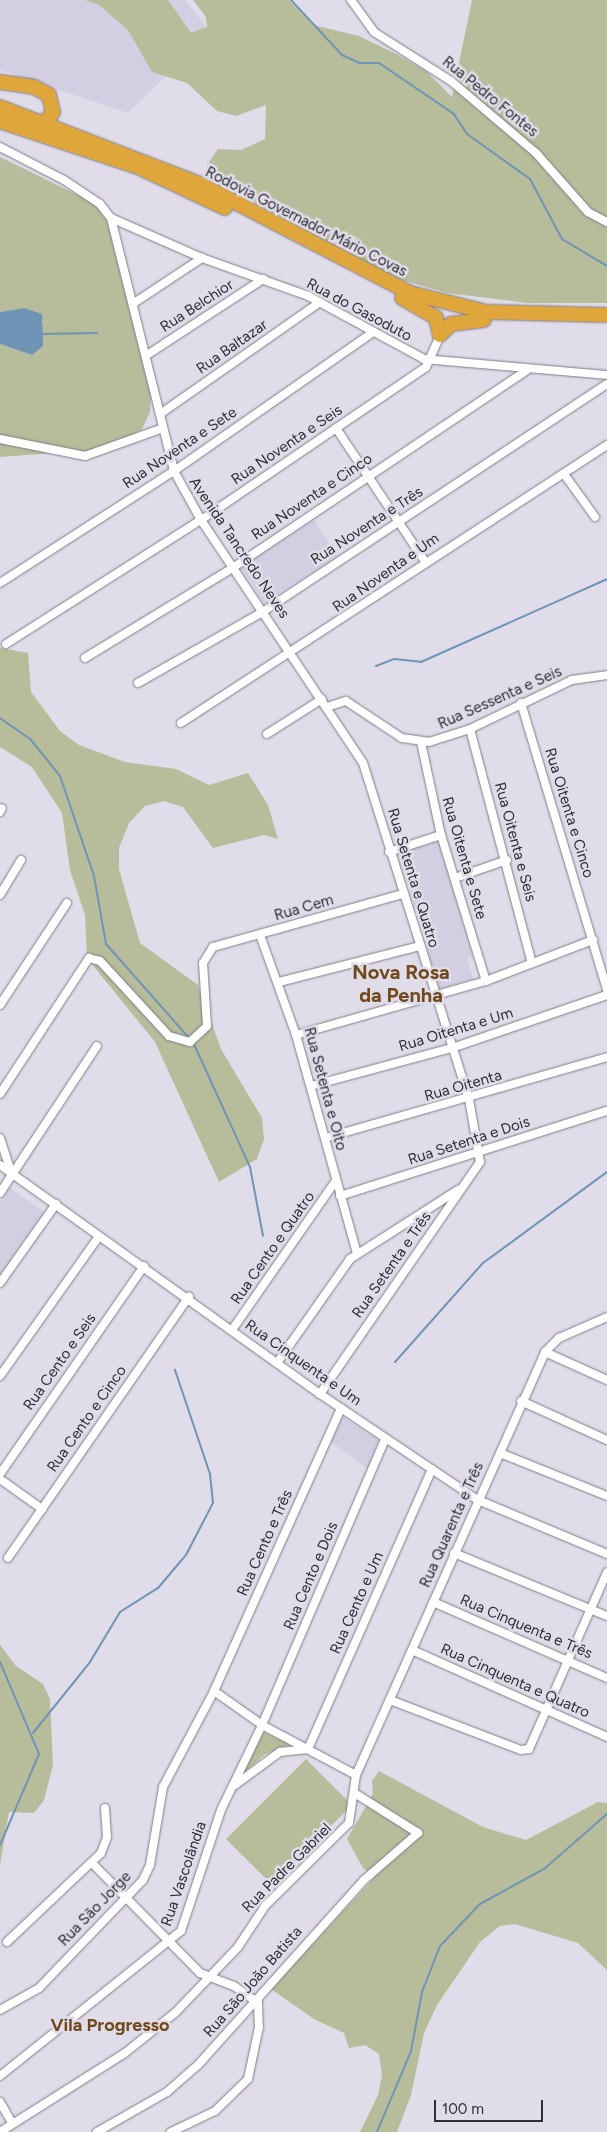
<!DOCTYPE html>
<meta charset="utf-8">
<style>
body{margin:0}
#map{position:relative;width:607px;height:2132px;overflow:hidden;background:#e0dce9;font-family:Figtree,sans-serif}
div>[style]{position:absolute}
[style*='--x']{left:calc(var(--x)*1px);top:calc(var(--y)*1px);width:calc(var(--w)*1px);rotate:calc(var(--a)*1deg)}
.built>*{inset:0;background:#d4cee2;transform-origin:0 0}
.green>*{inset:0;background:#b7bd9a;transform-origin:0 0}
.water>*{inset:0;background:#7094b6}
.stream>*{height:2px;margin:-1px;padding:0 1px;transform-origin:1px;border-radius:1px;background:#7094b6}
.roads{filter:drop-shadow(0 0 1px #7f7c88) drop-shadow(0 0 1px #7f7c88)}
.minor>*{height:8px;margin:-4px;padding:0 4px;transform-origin:4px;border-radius:4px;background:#fff}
.motorway>*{height:14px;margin:-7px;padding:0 7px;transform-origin:7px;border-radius:7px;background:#dfa63c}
span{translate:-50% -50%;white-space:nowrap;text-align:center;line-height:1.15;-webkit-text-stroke:5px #e0dce9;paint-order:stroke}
.street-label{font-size:15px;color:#2e2d32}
.quarter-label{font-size:18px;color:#704a1b;font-weight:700}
.district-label{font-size:20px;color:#704a1b;font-weight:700}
.scale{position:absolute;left:434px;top:2100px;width:109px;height:22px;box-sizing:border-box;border:2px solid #2e2d32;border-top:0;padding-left:6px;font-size:15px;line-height:18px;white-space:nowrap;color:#2e2d32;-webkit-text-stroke:4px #e0dce9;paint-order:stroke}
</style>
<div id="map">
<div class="built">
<div style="clip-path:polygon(0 0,185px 0,210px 32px,128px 113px,0 70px)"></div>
<div style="left:314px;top:520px;width:43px;height:87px;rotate:57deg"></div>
<div style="clip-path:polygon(439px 841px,473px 957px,467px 959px,473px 979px,439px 989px,399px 852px)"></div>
<div style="clip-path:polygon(10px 1188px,44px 1212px,0 1276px,0 1203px)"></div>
<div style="clip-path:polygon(341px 1416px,378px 1440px,368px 1469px,330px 1441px)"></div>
</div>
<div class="green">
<div style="clip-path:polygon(85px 0,168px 0,191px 33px,207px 27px,206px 17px,193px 0,289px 0,313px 25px,359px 36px,398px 55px,426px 71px,452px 97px,472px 0,607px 0,607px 303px,528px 303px,447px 293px,395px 278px,322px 241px,207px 174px,207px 165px,218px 149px,241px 150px,265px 139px,266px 105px,236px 116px,217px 111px,187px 83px,152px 72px,128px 30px,99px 5px)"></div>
<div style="clip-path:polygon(0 157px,94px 203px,107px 221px,151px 395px,150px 412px,142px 429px,119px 443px,95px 450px,0 457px,0 344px,32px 355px,43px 320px,24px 308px,0 312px)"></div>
<div style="clip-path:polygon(0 648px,28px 653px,31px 692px,60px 731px,79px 745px,125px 762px,176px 769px,209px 785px,248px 773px,268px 805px,278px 839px,264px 835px,213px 848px,183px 807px,164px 801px,145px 806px,129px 823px,119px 848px,119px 869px,140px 943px,198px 985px,221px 1049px,262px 1118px,264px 1139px,257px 1159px,219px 1182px,155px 1042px,87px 958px,85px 915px,70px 870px,62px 813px,32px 767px,0 747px)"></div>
<div style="clip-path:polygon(0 1645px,16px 1666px,43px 1684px,50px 1699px,53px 1765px,44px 1800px,34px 1813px,9px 1812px,0 1865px)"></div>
<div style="clip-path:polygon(261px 1731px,290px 1744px,264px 1755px,242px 1774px)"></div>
<div style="left:306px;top:1759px;width:65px;height:113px;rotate:45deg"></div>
<div style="clip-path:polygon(379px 1771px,483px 1827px,526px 1840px,598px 1802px,607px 1803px,607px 1970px,578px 1943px,515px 1924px,500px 1926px,480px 1942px,437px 2005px,424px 2033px,411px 2095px,397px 2132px,360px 2132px,378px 2095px,382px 2075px,379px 2054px,365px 2045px,349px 2048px,344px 2033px,314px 2019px,271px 1989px,375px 1877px,363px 1868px,347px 1839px,373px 1794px,372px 1781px)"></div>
</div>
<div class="water">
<div style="clip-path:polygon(24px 308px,42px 314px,43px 346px,32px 355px,0 344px,0 312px)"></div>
</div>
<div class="stream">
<div style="--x:291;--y:0;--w:75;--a:47.2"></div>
<div style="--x:342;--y:55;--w:19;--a:25"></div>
<div style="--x:359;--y:63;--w:20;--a:0"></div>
<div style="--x:379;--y:63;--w:91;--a:34.2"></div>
<div style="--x:454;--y:114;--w:24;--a:57"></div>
<div style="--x:467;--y:134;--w:77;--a:35.5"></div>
<div style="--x:530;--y:179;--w:68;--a:61.9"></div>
<div style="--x:562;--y:239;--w:52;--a:31"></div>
<div style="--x:42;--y:334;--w:55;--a:-1"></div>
<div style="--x:376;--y:666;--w:19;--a:-21"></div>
<div style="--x:394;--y:659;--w:27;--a:6"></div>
<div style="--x:421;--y:662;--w:204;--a:-24"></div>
<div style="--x:0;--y:718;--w:38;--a:35"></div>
<div style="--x:31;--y:740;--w:46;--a:51.1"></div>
<div style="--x:60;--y:776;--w:106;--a:71.2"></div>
<div style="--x:94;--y:876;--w:69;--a:80"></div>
<div style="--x:106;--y:944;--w:127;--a:48.5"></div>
<div style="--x:193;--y:1042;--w:137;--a:65.5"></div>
<div style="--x:250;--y:1167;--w:70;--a:79.3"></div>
<div style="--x:395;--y:1362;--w:132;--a:-48.4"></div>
<div style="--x:483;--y:1263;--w:154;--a:-36.3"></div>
<div style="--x:0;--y:1662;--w:100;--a:67"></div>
<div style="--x:39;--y:1754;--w:99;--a:113.2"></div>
<div style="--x:33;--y:1733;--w:91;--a:-51.2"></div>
<div style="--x:90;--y:1662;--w:58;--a:-59"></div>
<div style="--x:120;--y:1612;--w:45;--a:-32.3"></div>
<div style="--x:158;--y:1588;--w:43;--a:-49.7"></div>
<div style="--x:186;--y:1555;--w:59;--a:-62.6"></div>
<div style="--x:213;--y:1503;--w:29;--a:-96"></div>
<div style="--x:210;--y:1474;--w:110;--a:-108.6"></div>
<div style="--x:377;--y:2132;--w:88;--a:-67.2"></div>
<div style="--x:411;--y:2051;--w:60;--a:-79.4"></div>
<div style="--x:422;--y:1992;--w:49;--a:-68.6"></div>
<div style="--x:440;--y:1946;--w:58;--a:-46.4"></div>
<div style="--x:480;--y:1904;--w:73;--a:-28.7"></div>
<div style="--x:544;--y:1869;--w:84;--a:-41.1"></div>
</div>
<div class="roads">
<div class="minor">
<div style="--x:351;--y:0;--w:39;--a:54"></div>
<div style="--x:374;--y:32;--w:91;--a:32.5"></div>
<div style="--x:451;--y:81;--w:111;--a:40.3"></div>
<div style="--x:536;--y:153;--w:79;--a:48.6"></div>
<div style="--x:588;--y:212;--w:21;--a:28"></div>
<div style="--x:0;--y:147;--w:72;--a:27.3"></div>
<div style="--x:64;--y:180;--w:43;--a:33.7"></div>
<div style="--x:100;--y:204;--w:18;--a:52"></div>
<div style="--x:111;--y:218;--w:261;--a:76"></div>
<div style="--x:174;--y:471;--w:56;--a:61.1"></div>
<div style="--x:201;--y:520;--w:292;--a:56.3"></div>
<div style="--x:363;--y:763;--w:352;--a:72.5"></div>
<div style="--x:469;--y:1099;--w:64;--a:80.1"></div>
<div style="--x:480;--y:1162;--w:282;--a:124.6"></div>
<div style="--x:111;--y:218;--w:99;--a:23.7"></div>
<div style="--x:202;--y:258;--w:113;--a:19.7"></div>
<div style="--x:308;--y:296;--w:132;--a:28.5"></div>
<div style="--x:424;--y:359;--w:184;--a:5"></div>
<div style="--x:134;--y:303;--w:82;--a:-33.5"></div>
<div style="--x:147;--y:355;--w:139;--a:-33.2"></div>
<div style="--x:160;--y:414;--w:195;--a:-35"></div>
<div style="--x:336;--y:428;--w:162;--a:56.3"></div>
<div style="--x:0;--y:439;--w:87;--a:11.3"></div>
<div style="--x:85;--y:456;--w:83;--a:-19.7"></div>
<div style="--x:564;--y:474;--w:53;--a:54.2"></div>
<div style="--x:0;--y:583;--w:207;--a:-32.8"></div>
<div style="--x:174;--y:471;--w:243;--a:-34.9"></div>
<div style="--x:6;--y:644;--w:231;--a:-32.5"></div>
<div style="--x:201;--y:520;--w:272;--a:-34.2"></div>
<div style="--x:426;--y:367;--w:35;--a:-66"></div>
<div style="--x:85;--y:658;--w:175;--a:-31.4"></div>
<div style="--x:234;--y:567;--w:353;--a:-33.9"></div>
<div style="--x:138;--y:683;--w:145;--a:-29.7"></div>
<div style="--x:264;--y:611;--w:411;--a:-33.5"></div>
<div style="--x:521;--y:703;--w:299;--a:73.3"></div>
<div style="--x:327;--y:707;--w:20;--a:-18"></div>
<div style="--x:346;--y:701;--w:67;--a:33.5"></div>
<div style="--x:402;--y:738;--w:27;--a:8"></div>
<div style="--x:429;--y:742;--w:43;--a:-17.6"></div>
<div style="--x:470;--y:729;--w:113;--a:-25.7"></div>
<div style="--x:572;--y:680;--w:35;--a:-8"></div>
<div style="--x:181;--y:723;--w:509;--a:-33.13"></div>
<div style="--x:470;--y:729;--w:242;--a:75.2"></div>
<div style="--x:267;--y:734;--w:65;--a:-32.5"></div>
<div style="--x:421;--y:742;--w:95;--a:77.9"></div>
<div style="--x:441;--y:835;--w:153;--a:72.9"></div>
<div style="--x:0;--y:812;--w:4;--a:-63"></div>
<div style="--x:389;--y:852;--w:55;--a:-18.1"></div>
<div style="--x:455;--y:878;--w:55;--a:-19.1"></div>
<div style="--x:0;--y:895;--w:41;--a:-59"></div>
<div style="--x:260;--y:935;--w:106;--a:70.2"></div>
<div style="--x:296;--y:1035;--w:226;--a:74.4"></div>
<div style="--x:279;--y:982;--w:146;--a:-14.3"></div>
<div style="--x:0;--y:1005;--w:122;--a:-56.7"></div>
<div style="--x:296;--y:1035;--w:198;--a:-15.9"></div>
<div style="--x:486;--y:981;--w:115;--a:-21"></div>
<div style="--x:311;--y:1086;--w:146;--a:-15.1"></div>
<div style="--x:452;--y:1048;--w:164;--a:-18.9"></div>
<div style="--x:0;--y:1094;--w:163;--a:-56.8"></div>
<div style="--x:89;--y:958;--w:11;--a:15"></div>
<div style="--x:100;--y:961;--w:102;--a:47.4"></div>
<div style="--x:169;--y:1036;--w:22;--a:16"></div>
<div style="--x:190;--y:1042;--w:23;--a:-43"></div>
<div style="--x:207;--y:1026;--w:63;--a:-93.6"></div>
<div style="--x:203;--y:963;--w:19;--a:-58"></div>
<div style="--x:213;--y:947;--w:197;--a:-15.6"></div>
<div style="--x:0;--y:1138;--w:36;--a:72"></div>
<div style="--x:325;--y:1138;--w:293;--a:-16"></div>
<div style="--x:0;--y:1165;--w:393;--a:35.6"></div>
<div style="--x:320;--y:1394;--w:190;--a:33.9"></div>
<div style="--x:478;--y:1500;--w:140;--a:22.7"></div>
<div style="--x:0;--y:1193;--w:176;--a:-56.6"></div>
<div style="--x:340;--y:1196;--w:280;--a:-17.7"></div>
<div style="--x:0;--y:1283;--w:97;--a:-54.7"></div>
<div style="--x:232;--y:1330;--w:180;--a:-55.2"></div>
<div style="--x:545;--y:1352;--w:68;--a:24.3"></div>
<div style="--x:277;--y:1363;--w:127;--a:-54.9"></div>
<div style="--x:350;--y:1259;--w:128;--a:-32.6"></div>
<div style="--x:0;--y:1376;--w:171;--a:-54.7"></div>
<div style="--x:521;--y:1401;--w:94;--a:24.4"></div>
<div style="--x:500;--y:1453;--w:115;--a:21.9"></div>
<div style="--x:0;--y:1474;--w:253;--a:-55.3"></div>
<div style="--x:0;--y:1479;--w:52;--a:35.5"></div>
<div style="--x:454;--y:1553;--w:165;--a:22.4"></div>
<div style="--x:8;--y:1558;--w:318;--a:-55.3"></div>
<div style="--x:433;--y:1602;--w:190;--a:23.6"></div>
<div style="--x:412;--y:1650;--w:214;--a:24"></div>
<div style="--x:214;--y:1691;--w:59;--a:35.3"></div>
<div style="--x:262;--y:1725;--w:106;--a:28"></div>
<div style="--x:390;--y:1700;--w:140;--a:20.9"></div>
<div style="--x:521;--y:1750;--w:8;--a:-7"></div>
<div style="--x:529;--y:1749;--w:193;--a:-66.2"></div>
<div style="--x:235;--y:1785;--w:56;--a:-36.3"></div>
<div style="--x:280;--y:1752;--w:28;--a:-6"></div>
<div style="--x:308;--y:1749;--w:306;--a:-66.1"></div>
<div style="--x:92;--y:1863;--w:154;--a:45.5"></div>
<div style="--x:200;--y:1973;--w:36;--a:21"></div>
<div style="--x:234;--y:1986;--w:29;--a:35"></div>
<div style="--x:258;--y:2003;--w:24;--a:88"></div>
<div style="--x:259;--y:2027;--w:53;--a:101.9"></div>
<div style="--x:248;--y:2079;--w:46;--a:135.9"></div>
<div style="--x:215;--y:2111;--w:49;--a:154.5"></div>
<div style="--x:7;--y:1942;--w:129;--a:-43.4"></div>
<div style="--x:101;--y:1853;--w:17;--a:-69"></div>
<div style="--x:107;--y:1837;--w:29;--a:-94"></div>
<div style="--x:0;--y:2010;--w:45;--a:-29.4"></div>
<div style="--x:39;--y:1988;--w:150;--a:-46.1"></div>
<div style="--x:143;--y:1880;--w:17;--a:-65"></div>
<div style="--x:150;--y:1865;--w:79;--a:-80.5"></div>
<div style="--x:163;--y:1787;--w:109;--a:-62"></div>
<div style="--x:214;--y:1691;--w:310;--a:-65.8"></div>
<div style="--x:0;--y:2076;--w:232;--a:-38.7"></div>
<div style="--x:181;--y:1931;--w:127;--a:-71.7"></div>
<div style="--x:221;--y:1810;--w:94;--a:-64.2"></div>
<div style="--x:262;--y:1725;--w:311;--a:-66.7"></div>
<div style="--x:0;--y:2102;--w:24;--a:60"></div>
<div style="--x:0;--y:2132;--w:148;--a:-32.3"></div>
<div style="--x:125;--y:2053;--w:64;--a:-38.7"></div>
<div style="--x:175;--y:2013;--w:91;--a:-46.3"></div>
<div style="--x:238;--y:1947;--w:49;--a:-56.6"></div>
<div style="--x:265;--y:1906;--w:118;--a:-44.7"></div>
<div style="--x:349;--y:1823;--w:49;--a:-81.7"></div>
<div style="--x:356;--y:1775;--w:463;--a:-65.9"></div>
<div style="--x:545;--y:1352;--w:20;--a:-45"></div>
<div style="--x:559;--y:1338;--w:52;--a:-23.6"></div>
<div style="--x:97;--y:2132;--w:81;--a:-29.7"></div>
<div style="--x:167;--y:2092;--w:41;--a:-41.1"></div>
<div style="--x:198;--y:2065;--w:249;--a:-48.1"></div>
<div style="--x:364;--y:1880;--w:72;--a:-41"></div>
<div style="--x:418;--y:1833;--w:73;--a:-147.8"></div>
</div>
<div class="motorway">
<div style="--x:0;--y:82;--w:34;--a:8"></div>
<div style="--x:34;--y:87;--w:17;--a:28"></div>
<div style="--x:49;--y:95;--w:17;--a:77"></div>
<div style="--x:53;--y:112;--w:20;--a:127"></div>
<div style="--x:0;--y:107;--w:217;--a:21.1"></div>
<div style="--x:202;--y:185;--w:234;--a:27.4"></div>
<div style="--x:410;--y:293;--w:79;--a:13.9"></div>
<div style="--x:487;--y:312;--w:120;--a:1.4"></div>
<div style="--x:0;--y:121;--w:145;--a:18.4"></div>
<div style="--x:138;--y:167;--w:96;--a:25.2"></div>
<div style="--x:402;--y:298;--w:39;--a:30"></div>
<div style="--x:436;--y:318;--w:17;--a:77"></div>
<div style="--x:440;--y:335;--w:16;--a:-45"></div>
<div style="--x:451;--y:324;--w:33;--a:-7"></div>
</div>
</div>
<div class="street-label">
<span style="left:490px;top:97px;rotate:39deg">Rua Pedro Fontes</span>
<span style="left:306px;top:222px;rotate:27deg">Rodovia Governador Mário Covas</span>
<span style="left:197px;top:306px;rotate:-33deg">Rua Belchior</span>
<span style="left:359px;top:310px;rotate:28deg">Rua do Gasoduto</span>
<span style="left:232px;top:347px;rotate:-35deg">Rua Baltazar</span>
<span style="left:287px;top:445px;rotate:-34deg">Rua Noventa e Seis</span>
<span style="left:180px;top:448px;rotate:-34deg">Rua Noventa e Sete</span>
<span style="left:312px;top:497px;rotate:-34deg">Rua Noventa e Cinco</span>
<span style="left:367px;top:526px;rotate:-33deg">Rua Noventa e Três</span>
<span style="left:239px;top:548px;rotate:56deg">Avenida Tancredo Neves</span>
<span style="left:386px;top:573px;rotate:-35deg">Rua Noventa e Um</span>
<span style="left:500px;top:698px;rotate:-24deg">Rua Sessenta e Seis</span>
<span style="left:569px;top:813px;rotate:73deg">Rua Oitenta e Cinco</span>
<span style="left:515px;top:842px;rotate:75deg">Rua Oitenta e Seis</span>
<span style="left:464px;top:858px;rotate:74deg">Rua Oitenta e Sete</span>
<span style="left:413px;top:878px;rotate:73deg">Rua Setenta e Quatro</span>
<span style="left:304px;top:908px;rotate:-16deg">Rua Cem</span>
<span style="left:456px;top:1030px;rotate:-17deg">Rua Oitenta e Um</span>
<span style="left:463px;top:1086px;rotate:-16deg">Rua Oitenta</span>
<span style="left:325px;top:1089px;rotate:75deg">Rua Setenta e Oito</span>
<span style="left:469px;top:1141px;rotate:-18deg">Rua Setenta e Dois</span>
<span style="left:273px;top:1248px;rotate:-55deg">Rua Cento e Quatro</span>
<span style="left:392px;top:1265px;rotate:-55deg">Rua Setenta e Três</span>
<span style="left:60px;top:1362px;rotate:-55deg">Rua Cento e Seis</span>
<span style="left:303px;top:1363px;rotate:35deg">Rua Cinquenta e Um</span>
<span style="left:87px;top:1419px;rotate:-55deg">Rua Cento e Cinco</span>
<span style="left:452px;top:1525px;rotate:-66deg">Rua Quarenta e Três</span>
<span style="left:265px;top:1543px;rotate:-66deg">Rua Cento e Três</span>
<span style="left:311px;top:1576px;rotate:-67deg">Rua Cento e Dois</span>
<span style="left:357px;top:1603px;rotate:-66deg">Rua Cento e Um</span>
<span style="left:526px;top:1627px;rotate:23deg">Rua Cinquenta e Três</span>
<span style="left:515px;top:1681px;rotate:24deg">Rua Cinquenta e Quatro</span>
<span style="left:287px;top:1868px;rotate:-45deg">Rua Padre Gabriel</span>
<span style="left:184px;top:1874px;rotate:-71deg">Rua Vascolândia</span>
<span style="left:95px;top:1909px;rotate:-46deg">Rua São Jorge</span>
<span style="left:253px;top:1982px;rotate:-49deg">Rua São João Batista</span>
</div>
<div class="quarter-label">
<span style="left:110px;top:2025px">Vila Progresso</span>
</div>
<div class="district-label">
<span style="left:401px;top:984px">Nova Rosa<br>da Penha</span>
</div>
<div class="scale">100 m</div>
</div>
